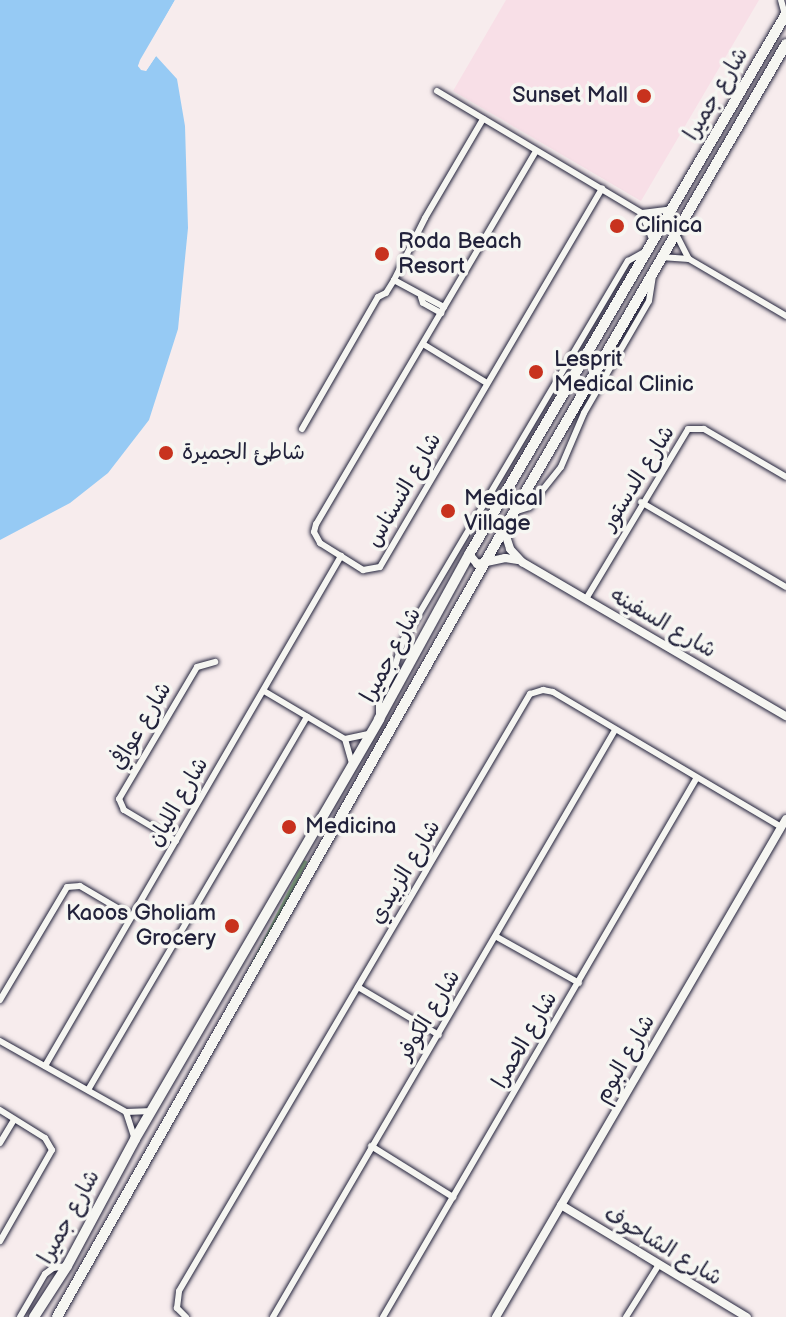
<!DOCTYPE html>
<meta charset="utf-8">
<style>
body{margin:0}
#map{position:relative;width:786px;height:1317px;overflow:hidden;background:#f7eced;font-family:"Balsamiq Sans","Playpen Sans Arabic",sans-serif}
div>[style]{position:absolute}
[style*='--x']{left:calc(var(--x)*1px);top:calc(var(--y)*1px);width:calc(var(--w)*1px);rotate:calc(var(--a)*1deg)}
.built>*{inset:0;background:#f8dfe7}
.green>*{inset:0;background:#a9d898;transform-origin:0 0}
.water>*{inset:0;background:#96caf4}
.pier>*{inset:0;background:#f7eced}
.roads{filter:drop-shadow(0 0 2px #22223b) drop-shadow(0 0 2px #22223b)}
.minor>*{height:6px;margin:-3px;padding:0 3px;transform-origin:3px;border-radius:3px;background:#f6f6f2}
.tertiary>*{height:8px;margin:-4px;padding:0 4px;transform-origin:4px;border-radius:4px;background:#f6f6f2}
.primary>*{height:10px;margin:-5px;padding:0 5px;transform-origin:5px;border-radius:5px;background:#f6f6f2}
.dots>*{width:22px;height:22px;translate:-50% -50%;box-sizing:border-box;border:4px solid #f6f6f2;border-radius:50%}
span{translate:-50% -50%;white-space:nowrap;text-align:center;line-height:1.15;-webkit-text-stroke:7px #f6f6f2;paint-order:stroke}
.street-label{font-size:22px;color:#22223b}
.poi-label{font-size:22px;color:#22223b}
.right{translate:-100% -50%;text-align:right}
.left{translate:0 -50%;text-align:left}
</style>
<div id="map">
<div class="built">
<div style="clip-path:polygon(506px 0,759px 0,641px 201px,453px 91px)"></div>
</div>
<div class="green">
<div style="left:304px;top:860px;width:4px;height:196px;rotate:27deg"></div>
</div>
<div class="water">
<div style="clip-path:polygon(0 0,175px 0,138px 66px,146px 71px,156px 56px,177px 79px,185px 126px,188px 228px,178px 329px,149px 420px,108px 473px,70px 503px,0 540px)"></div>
</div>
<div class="pier">
<div style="clip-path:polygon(175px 0,178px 2px,144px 67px,153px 53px,158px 53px,146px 71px,141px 70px,138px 66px,140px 60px)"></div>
</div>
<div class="roads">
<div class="minor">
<div style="--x:781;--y:0;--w:16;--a:75"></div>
<div style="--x:437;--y:91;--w:239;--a:30.8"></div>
<div style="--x:642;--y:213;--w:26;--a:-7"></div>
<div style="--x:536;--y:151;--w:433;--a:120.5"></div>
<div style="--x:316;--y:524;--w:8;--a:104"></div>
<div style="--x:314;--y:532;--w:13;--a:61"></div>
<div style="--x:320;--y:543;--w:51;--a:32.1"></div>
<div style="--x:363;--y:570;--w:17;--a:-10"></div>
<div style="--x:380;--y:567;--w:439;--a:-59.6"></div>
<div style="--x:642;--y:213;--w:28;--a:69"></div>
<div style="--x:676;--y:234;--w:28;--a:63"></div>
<div style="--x:661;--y:257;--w:28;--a:4"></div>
<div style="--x:689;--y:259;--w:113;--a:30.4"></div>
<div style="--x:394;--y:280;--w:57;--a:28.4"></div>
<div style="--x:421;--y:297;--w:6;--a:72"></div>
<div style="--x:423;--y:303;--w:21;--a:29"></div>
<div style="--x:423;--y:344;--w:75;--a:31.4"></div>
<div style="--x:302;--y:429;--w:152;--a:-60.1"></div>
<div style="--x:378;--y:297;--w:9;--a:-27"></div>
<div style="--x:386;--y:293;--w:15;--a:-58"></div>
<div style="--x:394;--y:280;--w:69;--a:-63.4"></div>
<div style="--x:425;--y:218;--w:115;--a:-59.6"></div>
<div style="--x:641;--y:502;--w:168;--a:30.4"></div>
<div style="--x:514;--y:512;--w:16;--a:-18"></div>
<div style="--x:529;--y:507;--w:51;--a:-51.3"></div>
<div style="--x:561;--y:467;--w:59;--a:-66.9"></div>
<div style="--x:584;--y:413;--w:129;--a:-59.9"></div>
<div style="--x:649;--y:301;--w:24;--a:-81"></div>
<div style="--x:586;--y:599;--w:198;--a:-59"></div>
<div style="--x:688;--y:429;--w:16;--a:0"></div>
<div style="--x:704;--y:429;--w:95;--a:30.3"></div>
<div style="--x:264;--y:691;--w:94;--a:30.7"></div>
<div style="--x:345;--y:739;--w:25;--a:74"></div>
<div style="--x:379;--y:718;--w:19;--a:-90"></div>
<div style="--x:379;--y:699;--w:30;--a:-62"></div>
<div style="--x:393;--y:673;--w:34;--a:-73"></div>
<div style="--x:403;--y:641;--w:442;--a:-59.4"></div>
<div style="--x:628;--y:261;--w:23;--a:-29"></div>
<div style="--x:345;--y:739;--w:25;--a:-12"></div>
<div style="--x:176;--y:841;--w:61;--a:-149.2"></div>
<div style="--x:124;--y:810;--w:12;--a:-114"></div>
<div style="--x:119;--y:799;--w:153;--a:-59.4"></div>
<div style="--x:197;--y:667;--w:19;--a:-16"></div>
<div style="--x:497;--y:937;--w:94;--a:29.3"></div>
<div style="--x:358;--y:987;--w:94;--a:30.7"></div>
<div style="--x:0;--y:1000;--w:131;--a:-59.3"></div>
<div style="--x:67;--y:887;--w:13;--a:-4"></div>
<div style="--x:80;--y:886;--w:59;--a:30.5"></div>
<div style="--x:0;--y:1041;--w:145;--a:29.4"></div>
<div style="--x:126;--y:1112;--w:26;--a:-2"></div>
<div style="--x:45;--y:1066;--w:590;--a:-59.87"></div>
<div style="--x:88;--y:1090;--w:433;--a:-59.6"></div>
<div style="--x:0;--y:1110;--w:53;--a:31.9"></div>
<div style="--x:45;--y:1138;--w:14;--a:60"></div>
<div style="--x:52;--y:1150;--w:105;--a:119.7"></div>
<div style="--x:126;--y:1112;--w:28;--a:72"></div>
<div style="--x:0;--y:1143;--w:26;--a:-59"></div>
<div style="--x:371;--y:1146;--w:97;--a:31.9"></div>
<div style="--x:20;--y:1317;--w:50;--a:-59.8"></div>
<div style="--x:45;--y:1274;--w:10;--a:-37"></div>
<div style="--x:53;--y:1268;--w:14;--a:-8"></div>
<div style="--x:186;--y:1317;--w:13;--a:-135"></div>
<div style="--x:177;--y:1308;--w:17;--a:-83"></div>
<div style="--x:179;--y:1291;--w:693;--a:-59.55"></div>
<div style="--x:530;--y:694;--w:14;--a:-17"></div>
<div style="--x:543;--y:690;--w:10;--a:11"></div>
<div style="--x:553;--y:692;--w:265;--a:30.6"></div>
<div style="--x:273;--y:1317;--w:679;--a:-59.77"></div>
<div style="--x:383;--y:1317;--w:622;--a:-59.81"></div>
<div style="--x:626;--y:1317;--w:60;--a:-57.9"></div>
</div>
<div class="tertiary">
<div style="--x:504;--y:530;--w:20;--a:72"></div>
<div style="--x:510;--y:549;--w:18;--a:47"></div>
<div style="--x:522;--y:562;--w:306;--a:30.3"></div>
<div style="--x:469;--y:554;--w:13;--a:51"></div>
<div style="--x:477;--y:564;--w:29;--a:-12"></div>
<div style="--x:505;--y:558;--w:13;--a:9"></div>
<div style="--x:561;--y:1205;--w:217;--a:31.1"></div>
<div style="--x:496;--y:1317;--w:576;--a:-59.79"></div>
</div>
<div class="primary">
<div style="--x:34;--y:1317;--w:61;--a:-57.1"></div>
<div style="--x:67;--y:1266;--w:144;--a:-61.8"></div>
<div style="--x:135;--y:1139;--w:486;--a:-59.8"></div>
<div style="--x:379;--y:719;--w:189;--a:-61.3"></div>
<div style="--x:470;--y:553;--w:625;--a:-59.62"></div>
<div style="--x:57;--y:1317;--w:906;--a:-60.44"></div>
<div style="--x:504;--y:529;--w:561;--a:-59.82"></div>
</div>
</div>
<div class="dots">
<div style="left:644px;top:96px;background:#c8321e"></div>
<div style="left:617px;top:226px;background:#c8321e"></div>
<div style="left:382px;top:254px;background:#c8321e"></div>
<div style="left:536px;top:372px;background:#c8321e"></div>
<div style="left:166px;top:453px;background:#c8321e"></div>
<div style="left:448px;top:511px;background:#c8321e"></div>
<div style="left:289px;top:827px;background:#c8321e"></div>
<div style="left:232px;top:926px;background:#c8321e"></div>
</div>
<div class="street-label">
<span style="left:716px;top:94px;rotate:-59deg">شارع جميرا</span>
<span style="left:638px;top:478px;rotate:-58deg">شارع الدستور</span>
<span style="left:404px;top:490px;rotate:-60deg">شارع النسناس</span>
<span style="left:663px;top:623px;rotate:30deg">شارع السفينه</span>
<span style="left:391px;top:655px;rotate:-62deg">شارع جميرا</span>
<span style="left:141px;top:726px;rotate:-59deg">شارع عوافي</span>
<span style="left:178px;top:802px;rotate:-60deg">شارع الليان</span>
<span style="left:405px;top:872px;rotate:-59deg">شارع الزبيدي</span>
<span style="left:429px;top:1015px;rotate:-59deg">شارع الكوفر</span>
<span style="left:525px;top:1040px;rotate:-60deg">شارع الحمرا</span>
<span style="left:625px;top:1059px;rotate:-60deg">شارع البوم</span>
<span style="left:69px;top:1217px;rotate:-61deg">شارع جميرا</span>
<span style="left:663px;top:1246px;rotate:31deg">شارع الشاحوف</span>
</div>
<div class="poi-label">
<span class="right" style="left:628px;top:96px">Sunset Mall</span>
<span class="left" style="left:635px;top:226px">Clinica</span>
<span class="left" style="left:398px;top:254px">Roda Beach<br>Resort</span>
<span class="left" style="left:554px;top:372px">Lesprit<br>Medical Clinic</span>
<span class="left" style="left:182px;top:453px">شاطئ الجميرة</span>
<span class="left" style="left:464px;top:511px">Medical<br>Village</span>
<span class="left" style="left:305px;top:827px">Medicina</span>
<span class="right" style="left:216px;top:926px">Kaoos Gholiam<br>Grocery</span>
</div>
</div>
